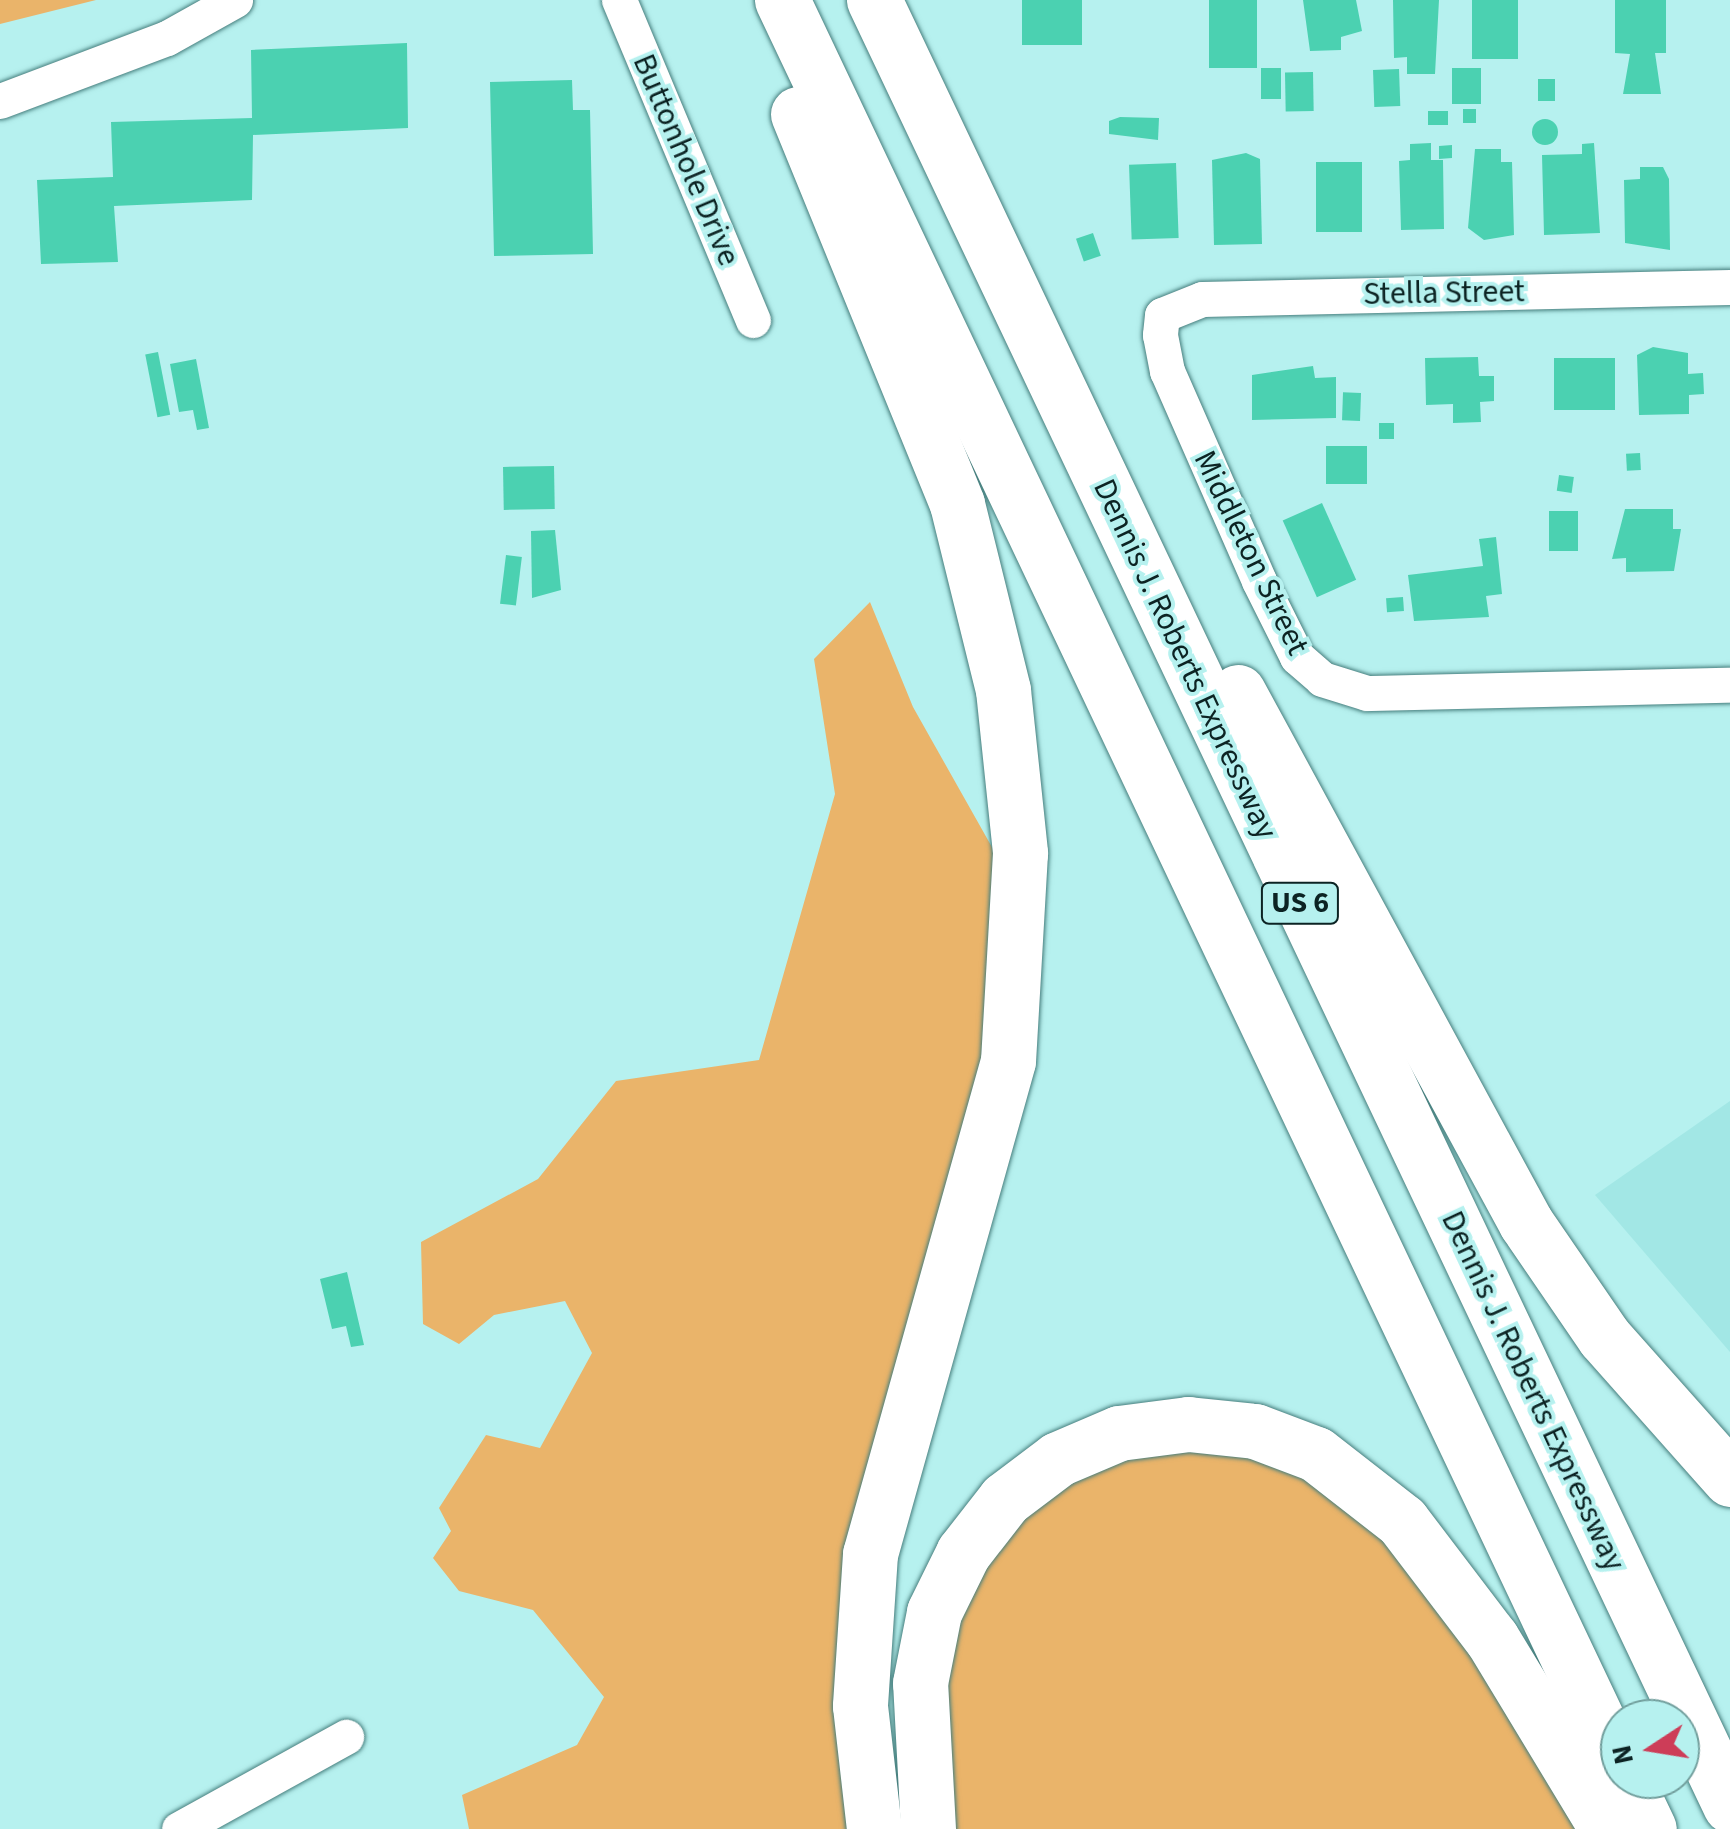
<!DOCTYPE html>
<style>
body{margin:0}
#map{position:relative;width:1730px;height:1829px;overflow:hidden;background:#b6f1ef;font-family:"Source Sans 3",sans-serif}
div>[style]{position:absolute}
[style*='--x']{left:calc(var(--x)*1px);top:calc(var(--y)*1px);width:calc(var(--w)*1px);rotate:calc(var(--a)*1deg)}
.built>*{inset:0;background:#a2e7e5}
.green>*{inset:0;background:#eab46a}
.building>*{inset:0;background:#4bd1b1;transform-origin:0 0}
.round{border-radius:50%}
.roads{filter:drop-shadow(0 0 2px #467e7d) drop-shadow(0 0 2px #467e7d)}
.street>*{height:35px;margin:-17.5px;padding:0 17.5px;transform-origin:17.5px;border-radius:17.5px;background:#fff}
.highway>*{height:55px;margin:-27.5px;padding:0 27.5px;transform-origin:27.5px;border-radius:27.5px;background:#fff}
span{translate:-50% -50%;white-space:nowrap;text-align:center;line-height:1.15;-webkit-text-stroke:8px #b6f1ef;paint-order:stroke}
.shield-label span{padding:2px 8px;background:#b6f1ef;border:2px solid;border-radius:8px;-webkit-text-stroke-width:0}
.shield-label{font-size:30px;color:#0c2323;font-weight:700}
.street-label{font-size:32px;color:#0c2323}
.north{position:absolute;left:1600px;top:1699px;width:100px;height:100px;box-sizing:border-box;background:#b6f1ef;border:2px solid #729f9d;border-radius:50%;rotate:258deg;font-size:28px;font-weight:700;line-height:40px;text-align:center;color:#0c2323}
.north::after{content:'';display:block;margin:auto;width:35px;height:45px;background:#cd3d58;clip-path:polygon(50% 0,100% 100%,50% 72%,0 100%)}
</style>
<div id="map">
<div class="built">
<div style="clip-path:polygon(1730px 1101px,1730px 1352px,1595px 1195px)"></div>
</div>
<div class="green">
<div style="clip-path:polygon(0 0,96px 0,0 24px)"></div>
<div style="clip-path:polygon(870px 602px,913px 707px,1024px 904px,872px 1549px,884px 1829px,469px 1829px,462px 1795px,577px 1745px,604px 1697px,533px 1610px,459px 1591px,433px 1558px,451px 1531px,439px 1508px,486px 1435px,540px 1448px,592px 1353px,565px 1301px,494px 1315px,459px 1344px,423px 1324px,421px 1242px,538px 1179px,616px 1081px,759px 1060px,835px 794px,814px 659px)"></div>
<div style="clip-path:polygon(1320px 1445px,1620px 1829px,941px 1829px,936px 1663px,974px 1549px,1092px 1449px)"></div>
</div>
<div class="building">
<div style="left:1022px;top:0;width:60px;height:45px"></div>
<div style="left:1209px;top:0;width:48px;height:68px"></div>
<div style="clip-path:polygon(1303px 0,1356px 0,1362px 31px,1341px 37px,1341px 50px,1310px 51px)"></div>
<div style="clip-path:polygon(1393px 0,1439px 0,1435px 74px,1407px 74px,1407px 57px,1394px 58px)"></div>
<div style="left:1472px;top:0;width:46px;height:59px"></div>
<div style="clip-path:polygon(1615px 0,1666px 0,1666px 53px,1655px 53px,1661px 94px,1623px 94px,1630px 54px,1615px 53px)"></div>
<div style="clip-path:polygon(407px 43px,408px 128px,253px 135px,252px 200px,114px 206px,118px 262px,41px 264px,37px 180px,113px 177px,111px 122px,252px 118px,251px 50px)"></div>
<div style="left:1261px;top:68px;width:20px;height:31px"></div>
<div style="left:1452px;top:68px;width:29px;height:36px"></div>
<div style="left:1399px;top:69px;width:37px;height:26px;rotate:88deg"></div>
<div style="left:1313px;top:72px;width:39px;height:28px;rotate:89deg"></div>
<div style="left:1538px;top:79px;width:17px;height:22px"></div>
<div style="clip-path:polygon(572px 80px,573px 110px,590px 110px,593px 254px,494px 256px,490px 82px)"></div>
<div style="left:1463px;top:109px;width:13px;height:14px"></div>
<div style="left:1428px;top:111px;width:20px;height:14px"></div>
<div style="clip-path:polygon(1159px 118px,1158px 140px,1109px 134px,1109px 121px,1120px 117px)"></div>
<div class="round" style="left:1532px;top:119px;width:26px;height:26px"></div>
<div style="clip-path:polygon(1431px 143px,1431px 160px,1443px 160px,1444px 229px,1401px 230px,1399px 161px,1410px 160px,1410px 144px)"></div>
<div style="clip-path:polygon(1594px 143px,1600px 233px,1544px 235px,1542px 155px,1582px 154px,1582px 144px)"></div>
<div style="clip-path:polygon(1452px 145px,1452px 158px,1439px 159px,1439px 146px)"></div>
<div style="clip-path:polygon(1475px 149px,1501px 149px,1501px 162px,1512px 162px,1514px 235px,1484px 240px,1468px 228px)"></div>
<div style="clip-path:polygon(1246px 153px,1260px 159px,1262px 244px,1214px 245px,1212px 160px)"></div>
<div style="left:1316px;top:162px;width:46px;height:70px"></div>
<div style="left:1176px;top:163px;width:75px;height:47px;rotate:88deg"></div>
<div style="clip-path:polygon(1640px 167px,1663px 167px,1669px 179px,1670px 250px,1625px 243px,1624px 180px,1640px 179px)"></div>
<div style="left:1093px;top:233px;width:24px;height:18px;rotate:71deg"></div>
<div style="clip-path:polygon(1653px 347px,1688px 353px,1688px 374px,1703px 373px,1704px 394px,1689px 395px,1689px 414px,1639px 415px,1637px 355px)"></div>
<div style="left:158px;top:352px;width:64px;height:13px;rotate:79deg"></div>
<div style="clip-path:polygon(1478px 357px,1479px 376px,1494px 376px,1494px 401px,1480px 402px,1481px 422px,1453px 423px,1453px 404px,1426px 405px,1425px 358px)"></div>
<div style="left:1615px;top:358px;width:52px;height:61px;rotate:90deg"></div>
<div style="clip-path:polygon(196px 359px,209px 428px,197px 430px,193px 410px,179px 412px,170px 364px)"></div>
<div style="clip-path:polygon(1313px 366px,1315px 378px,1336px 377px,1336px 418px,1252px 420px,1252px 375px)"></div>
<div style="left:1361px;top:393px;width:28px;height:18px;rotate:92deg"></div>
<div style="left:1394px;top:423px;width:16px;height:15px;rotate:90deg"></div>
<div style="left:1326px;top:446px;width:41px;height:38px"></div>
<div style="left:1640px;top:453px;width:17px;height:14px;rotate:87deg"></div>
<div style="left:554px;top:466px;width:43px;height:51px;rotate:89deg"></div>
<div style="left:1559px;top:475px;width:15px;height:16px;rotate:8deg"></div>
<div style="left:1322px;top:503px;width:84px;height:43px;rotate:66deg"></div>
<div style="clip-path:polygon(1625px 509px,1673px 509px,1673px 529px,1681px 529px,1674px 571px,1626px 572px,1626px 558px,1612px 559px)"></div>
<div style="left:1549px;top:511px;width:29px;height:40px"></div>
<div style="clip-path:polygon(555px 530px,561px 590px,532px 598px,531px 531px)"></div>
<div style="clip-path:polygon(1496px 537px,1502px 594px,1486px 596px,1489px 617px,1414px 621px,1408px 575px,1483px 566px,1479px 539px)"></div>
<div style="left:506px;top:555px;width:16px;height:49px;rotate:7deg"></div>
<div style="left:1403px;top:597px;width:14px;height:17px;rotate:86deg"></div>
<div style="clip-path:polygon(347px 1272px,364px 1345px,351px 1347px,346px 1326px,332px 1329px,320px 1279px)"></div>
</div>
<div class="roads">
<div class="street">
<div style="--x:619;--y:0;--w:347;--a:67.3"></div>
<div style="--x:0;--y:101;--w:178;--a:-20.7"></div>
<div style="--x:167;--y:38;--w:78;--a:-29.2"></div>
<div style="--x:1730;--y:287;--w:528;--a:178.7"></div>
<div style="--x:1202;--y:299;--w:43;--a:158.2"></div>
<div style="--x:1162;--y:315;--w:20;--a:96"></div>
<div style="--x:1160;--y:335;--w:37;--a:79"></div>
<div style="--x:1167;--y:371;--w:229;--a:66.3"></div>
<div style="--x:1259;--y:581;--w:85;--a:63.4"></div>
<div style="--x:1297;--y:657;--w:33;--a:41"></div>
<div style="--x:1322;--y:679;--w:47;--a:17.3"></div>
<div style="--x:1367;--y:693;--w:363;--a:-1.3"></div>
<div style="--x:179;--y:1829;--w:191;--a:-28.9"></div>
</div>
<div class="highway">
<div style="--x:782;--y:0;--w:1957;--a:64.64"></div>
<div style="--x:874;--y:0;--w:1998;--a:64.63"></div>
<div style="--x:798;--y:114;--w:421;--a:67.8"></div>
<div style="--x:957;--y:504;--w:192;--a:76.1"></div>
<div style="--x:1003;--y:690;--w:164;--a:84"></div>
<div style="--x:1020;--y:853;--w:208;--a:93.3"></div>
<div style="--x:1008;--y:1061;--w:512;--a:105.64"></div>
<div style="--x:870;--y:1554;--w:152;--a:93.8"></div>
<div style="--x:860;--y:1706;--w:124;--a:83.5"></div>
<div style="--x:1238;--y:692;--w:604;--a:61.53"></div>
<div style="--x:1526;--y:1223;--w:138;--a:55.6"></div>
<div style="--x:1604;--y:1337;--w:190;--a:48.4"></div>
<div style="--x:1625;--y:1779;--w:55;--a:64.4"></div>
<div style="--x:928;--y:1829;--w:146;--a:-93.1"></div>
<div style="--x:920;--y:1683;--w:72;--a:-78.8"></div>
<div style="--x:934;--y:1612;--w:66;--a:-63.8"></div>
<div style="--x:963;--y:1553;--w:68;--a:-52.1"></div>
<div style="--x:1005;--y:1499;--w:66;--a:-37"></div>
<div style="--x:1058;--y:1459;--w:66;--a:-23.1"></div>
<div style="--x:1119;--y:1433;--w:70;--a:-7.4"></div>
<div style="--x:1188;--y:1424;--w:67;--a:6"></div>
<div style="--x:1255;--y:1431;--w:65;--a:20.7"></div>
<div style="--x:1316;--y:1454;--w:109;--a:37.9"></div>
<div style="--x:1402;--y:1521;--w:148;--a:52.7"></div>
<div style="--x:1492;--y:1639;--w:222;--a:58.8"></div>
</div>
</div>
<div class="shield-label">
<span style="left:1300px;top:903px">US 6</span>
</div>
<div class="street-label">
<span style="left:686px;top:160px;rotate:67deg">Buttonhole Drive</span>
<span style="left:1444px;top:293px;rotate:-1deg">Stella Street</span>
<span style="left:1251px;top:553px;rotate:64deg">Middleton Street</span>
<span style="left:1185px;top:659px;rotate:65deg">Dennis J. Roberts Expressway</span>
<span style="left:1533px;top:1391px;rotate:65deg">Dennis J. Roberts Expressway</span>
</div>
<div class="north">N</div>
</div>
